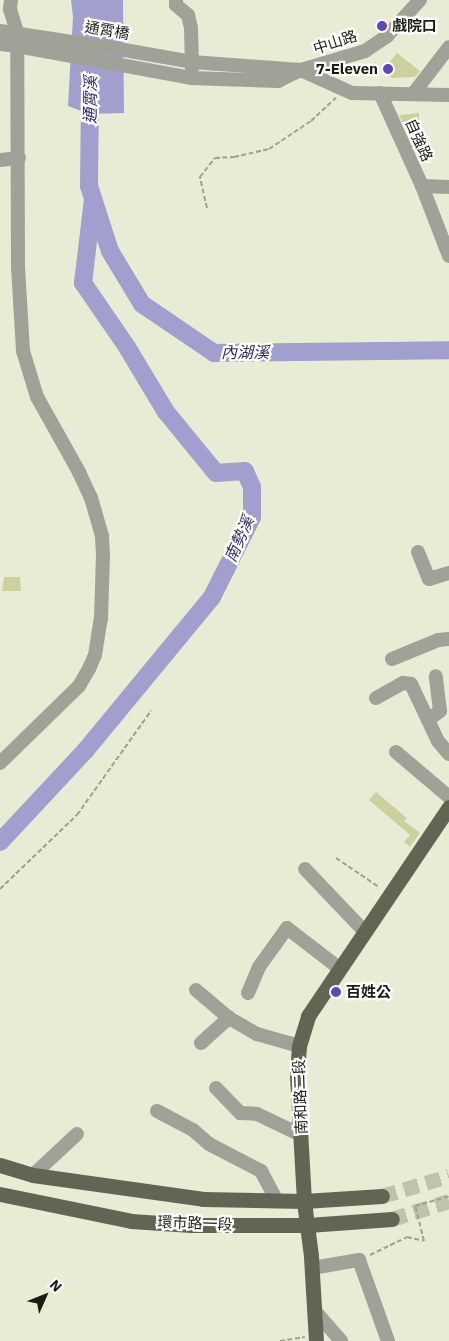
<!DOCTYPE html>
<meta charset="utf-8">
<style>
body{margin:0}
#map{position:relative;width:449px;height:1341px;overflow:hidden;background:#e9ecd5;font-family:"IBM Plex Sans","Noto Sans TC",sans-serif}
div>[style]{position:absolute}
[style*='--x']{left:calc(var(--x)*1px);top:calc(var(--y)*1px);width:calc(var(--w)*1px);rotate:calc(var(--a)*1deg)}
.water>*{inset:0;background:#a19fce}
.river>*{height:18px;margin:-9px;padding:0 9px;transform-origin:9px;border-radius:9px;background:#a19fce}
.building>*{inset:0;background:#ccd09d}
.major-tunnel>*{height:15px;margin-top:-7.5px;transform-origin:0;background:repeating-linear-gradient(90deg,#c0c2ae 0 15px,transparent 0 23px)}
.path>*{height:2px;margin-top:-1px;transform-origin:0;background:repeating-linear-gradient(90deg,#9ea18f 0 5px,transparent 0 7.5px)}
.minor>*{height:14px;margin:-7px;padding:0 7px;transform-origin:7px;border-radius:7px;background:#a0a197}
.major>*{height:15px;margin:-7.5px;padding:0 7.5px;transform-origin:7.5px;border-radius:7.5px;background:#636554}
.dots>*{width:14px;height:14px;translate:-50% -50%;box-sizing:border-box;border:2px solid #fff;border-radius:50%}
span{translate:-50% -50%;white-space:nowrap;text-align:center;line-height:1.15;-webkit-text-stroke:4.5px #fff;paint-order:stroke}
.poi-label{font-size:15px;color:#1b1c14;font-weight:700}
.left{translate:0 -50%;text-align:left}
.right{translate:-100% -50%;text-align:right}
.street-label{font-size:15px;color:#1b1c14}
.water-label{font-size:16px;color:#322963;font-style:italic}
.north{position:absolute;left:20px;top:1271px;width:50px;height:50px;-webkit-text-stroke:4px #fff;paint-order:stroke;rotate:46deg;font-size:14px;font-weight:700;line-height:20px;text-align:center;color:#1b1c14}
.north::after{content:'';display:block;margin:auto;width:18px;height:22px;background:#1b1c14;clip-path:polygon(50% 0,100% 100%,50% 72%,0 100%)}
</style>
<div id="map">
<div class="water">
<div style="clip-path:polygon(71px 0,123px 0,124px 113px,90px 114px,68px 106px,73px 17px)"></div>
</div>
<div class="river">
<div style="--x:90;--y:91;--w:95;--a:90.6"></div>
<div style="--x:89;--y:186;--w:68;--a:72.1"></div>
<div style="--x:110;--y:251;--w:62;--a:58.9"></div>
<div style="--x:142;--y:304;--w:87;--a:34.2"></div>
<div style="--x:214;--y:353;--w:235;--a:-0.7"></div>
<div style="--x:0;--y:842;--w:125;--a:-47"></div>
<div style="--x:85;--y:751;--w:200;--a:-50.5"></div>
<div style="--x:212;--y:597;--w:89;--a:-63.4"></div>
<div style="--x:252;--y:517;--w:30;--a:-90"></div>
<div style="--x:252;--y:487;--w:17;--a:-114"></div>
<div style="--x:245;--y:471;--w:29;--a:176"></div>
<div style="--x:216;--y:473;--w:79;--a:-129.3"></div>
<div style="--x:166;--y:412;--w:76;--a:-121"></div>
<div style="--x:127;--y:347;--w:78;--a:-124.5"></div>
<div style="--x:83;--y:283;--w:85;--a:-83.2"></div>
</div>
<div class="building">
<div style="clip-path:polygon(397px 53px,420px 71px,415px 77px,392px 78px,383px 70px)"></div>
<div style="clip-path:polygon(419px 113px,419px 135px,409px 136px,399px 115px)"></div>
<div style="clip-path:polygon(4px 577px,20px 577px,21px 591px,2px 591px)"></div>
<div style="clip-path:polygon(376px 792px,407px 818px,404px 821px,420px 833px,410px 847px,404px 842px,410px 835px,369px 800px)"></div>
</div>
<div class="major-tunnel">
<div style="--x:382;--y:1196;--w:70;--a:-16.6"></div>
<div style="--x:392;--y:1219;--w:60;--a:-17.5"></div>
</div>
<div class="path">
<div style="--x:207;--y:208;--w:32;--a:-103"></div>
<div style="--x:200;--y:177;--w:24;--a:-52"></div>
<div style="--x:215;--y:158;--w:19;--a:-3"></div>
<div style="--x:234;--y:157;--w:36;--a:-13"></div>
<div style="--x:269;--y:149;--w:50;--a:-33.7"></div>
<div style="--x:311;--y:121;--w:34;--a:-43"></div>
<div style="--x:336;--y:858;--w:52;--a:34"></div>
<div style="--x:0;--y:889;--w:107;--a:-43.9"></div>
<div style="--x:77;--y:815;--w:128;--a:-54.6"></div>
<div style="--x:370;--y:1255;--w:41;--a:-25.9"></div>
<div style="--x:407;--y:1237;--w:17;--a:13"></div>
<div style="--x:424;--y:1241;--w:36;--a:-104"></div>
<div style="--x:415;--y:1206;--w:35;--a:-16"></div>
<div style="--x:280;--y:1341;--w:25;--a:-9"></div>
</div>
<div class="minor">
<div style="--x:176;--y:0;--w:5;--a:90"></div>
<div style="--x:176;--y:5;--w:16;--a:40"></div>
<div style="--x:188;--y:15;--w:13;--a:77"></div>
<div style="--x:191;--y:28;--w:41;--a:88.6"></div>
<div style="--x:0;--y:31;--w:114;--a:8.6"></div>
<div style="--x:113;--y:48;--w:80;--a:10"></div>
<div style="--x:192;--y:62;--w:109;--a:4.2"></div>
<div style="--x:301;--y:70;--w:56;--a:24.3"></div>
<div style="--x:352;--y:93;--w:97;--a:1.2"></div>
<div style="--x:0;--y:44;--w:17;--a:7"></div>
<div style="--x:17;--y:46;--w:177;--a:10.4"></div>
<div style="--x:191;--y:78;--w:87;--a:2"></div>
<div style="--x:278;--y:81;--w:25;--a:-26"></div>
<div style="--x:301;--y:70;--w:67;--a:-16.5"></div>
<div style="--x:365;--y:51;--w:27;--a:-34"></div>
<div style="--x:387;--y:36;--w:49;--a:-47.5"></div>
<div style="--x:380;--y:93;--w:102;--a:65.7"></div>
<div style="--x:422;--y:186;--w:75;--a:68.9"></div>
<div style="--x:413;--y:94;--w:59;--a:-52.5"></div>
<div style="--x:0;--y:160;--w:19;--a:-6"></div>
<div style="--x:422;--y:186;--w:27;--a:2"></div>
<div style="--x:418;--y:552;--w:29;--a:68"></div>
<div style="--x:429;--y:579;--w:21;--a:-17"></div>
<div style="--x:392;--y:659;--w:50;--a:-22.4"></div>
<div style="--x:438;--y:640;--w:11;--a:-5"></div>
<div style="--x:376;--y:698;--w:31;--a:-29"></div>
<div style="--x:403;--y:683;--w:8;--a:7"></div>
<div style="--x:411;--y:684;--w:63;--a:64.7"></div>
<div style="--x:438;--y:741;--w:17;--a:50"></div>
<div style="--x:428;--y:720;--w:15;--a:-37"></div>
<div style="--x:440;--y:711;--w:35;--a:-97"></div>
<div style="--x:396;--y:752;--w:70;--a:40.3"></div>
<div style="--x:0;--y:763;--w:110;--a:-44.3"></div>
<div style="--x:79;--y:686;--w:20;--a:-60"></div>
<div style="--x:89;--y:669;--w:15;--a:-67"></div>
<div style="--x:95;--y:655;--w:36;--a:-81"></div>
<div style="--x:101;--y:619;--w:64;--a:-88.2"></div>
<div style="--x:103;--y:555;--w:19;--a:-93"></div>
<div style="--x:102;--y:536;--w:40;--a:-106"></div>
<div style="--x:91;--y:498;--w:29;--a:-115"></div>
<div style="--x:79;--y:472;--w:86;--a:-119.2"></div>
<div style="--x:37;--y:397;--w:48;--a:-106.9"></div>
<div style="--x:23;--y:351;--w:83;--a:-93.4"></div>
<div style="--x:18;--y:268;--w:236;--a:-90.2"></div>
<div style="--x:17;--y:32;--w:24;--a:-107"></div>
<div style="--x:10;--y:9;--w:9;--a:-84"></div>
<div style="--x:305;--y:869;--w:86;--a:46.4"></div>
<div style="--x:196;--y:990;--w:43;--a:40.3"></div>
<div style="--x:229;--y:1018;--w:32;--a:30"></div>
<div style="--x:257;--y:1034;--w:44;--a:15.9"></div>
<div style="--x:248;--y:993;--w:28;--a:-67"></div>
<div style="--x:259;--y:967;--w:48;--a:-54.3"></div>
<div style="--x:287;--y:928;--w:66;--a:37.6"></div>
<div style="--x:201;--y:1043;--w:38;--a:-42"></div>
<div style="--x:216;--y:1088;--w:35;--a:46"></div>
<div style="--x:240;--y:1113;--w:17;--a:3"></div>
<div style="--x:257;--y:1114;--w:49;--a:25.5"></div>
<div style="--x:157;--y:1111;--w:41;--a:27.8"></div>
<div style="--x:193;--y:1130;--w:21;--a:41"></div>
<div style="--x:209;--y:1144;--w:59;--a:27.4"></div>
<div style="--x:261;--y:1171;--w:34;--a:62"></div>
<div style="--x:33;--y:1175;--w:60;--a:-43"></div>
<div style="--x:312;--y:1268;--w:48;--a:-9.7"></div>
<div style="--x:359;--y:1260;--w:86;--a:70.3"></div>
<div style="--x:315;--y:1311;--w:40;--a:49"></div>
</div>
<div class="major">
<div style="--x:0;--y:1165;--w:34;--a:17"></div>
<div style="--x:33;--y:1175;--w:172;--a:8"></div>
<div style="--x:203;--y:1199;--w:101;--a:1.1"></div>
<div style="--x:304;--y:1201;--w:78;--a:-3.7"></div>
<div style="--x:0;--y:1194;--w:134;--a:11.6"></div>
<div style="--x:131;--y:1221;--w:60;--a:3.8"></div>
<div style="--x:191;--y:1225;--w:117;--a:0"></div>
<div style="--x:308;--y:1225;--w:84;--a:-4.1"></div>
<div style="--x:316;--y:1341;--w:85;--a:-93.4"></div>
<div style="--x:311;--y:1256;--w:55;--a:-97.3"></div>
<div style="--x:304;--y:1201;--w:127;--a:-93.2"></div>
<div style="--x:297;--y:1074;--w:28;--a:-86"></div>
<div style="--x:299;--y:1046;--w:31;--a:-73"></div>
<div style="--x:308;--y:1016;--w:252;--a:-56"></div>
</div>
<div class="dots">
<div style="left:382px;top:26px;background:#5e47bf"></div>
<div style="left:388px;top:69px;background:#5e47bf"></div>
<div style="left:336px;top:992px;background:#5e47bf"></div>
</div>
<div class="poi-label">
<span class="left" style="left:392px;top:26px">戲院口</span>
<span class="right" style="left:378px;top:69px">7-Eleven</span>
<span class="left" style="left:346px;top:992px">百姓公</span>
</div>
<div class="street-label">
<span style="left:107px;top:30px;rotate:10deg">通霄橋</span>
<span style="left:335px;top:42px;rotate:-18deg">中山路</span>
<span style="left:419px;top:140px;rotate:66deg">自強路</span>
<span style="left:300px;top:1097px;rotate:-92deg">南和路二段</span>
<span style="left:195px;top:1223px;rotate:2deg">環市路一段</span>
</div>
<div class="water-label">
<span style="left:90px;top:100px;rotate:-89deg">通霄溪</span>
<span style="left:245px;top:352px">內湖溪</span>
<span style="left:239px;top:539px;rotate:-66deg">南勢溪</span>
</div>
<div class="north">N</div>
</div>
